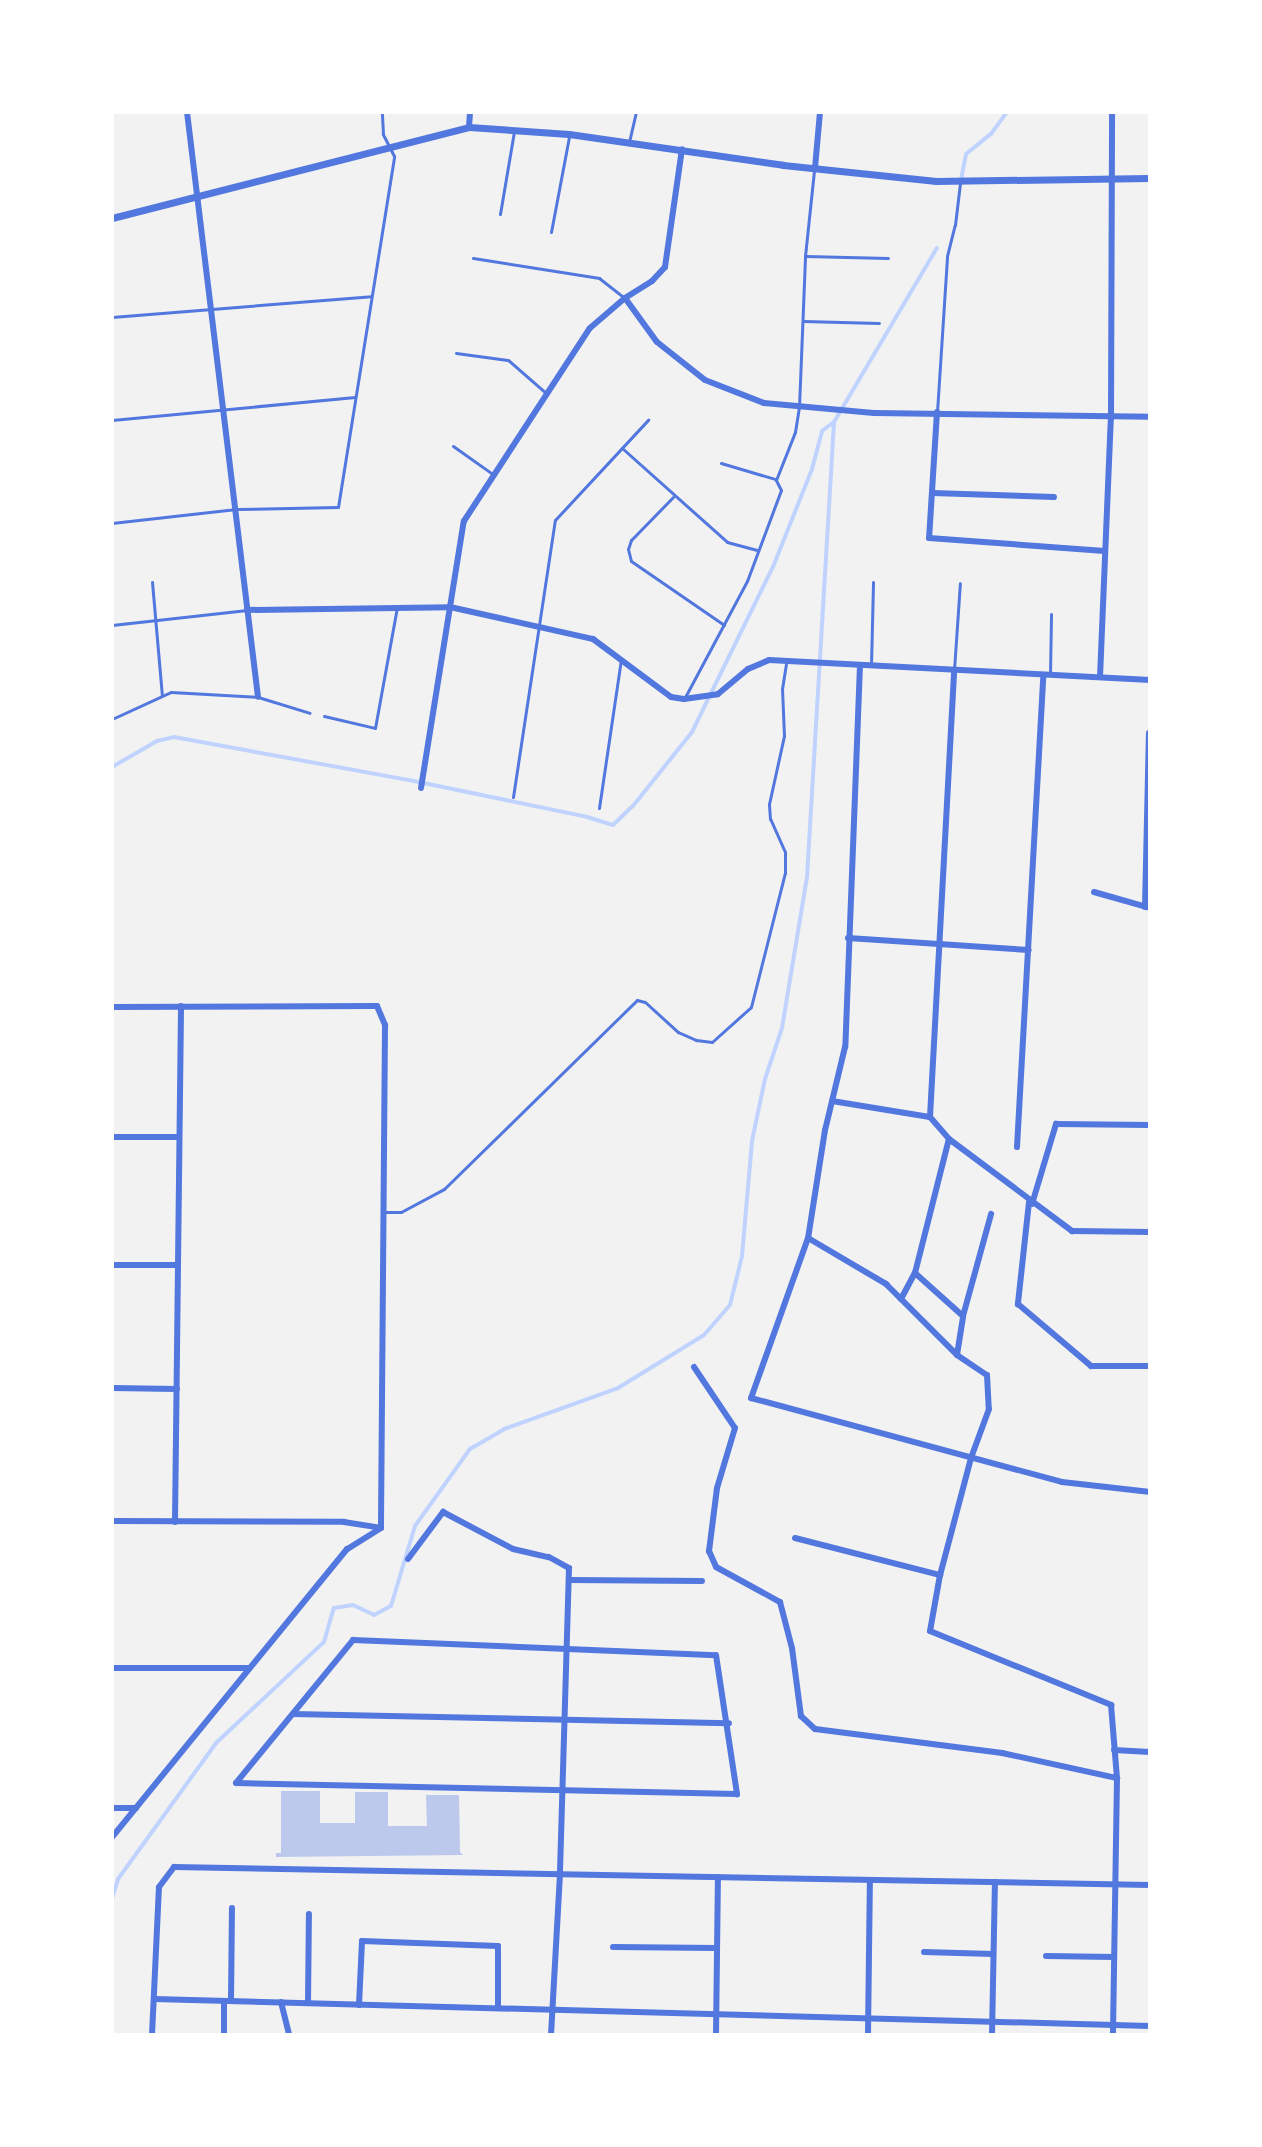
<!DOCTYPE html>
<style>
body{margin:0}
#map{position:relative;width:1262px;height:2147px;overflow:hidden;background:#f2f2f2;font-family:Overpass,sans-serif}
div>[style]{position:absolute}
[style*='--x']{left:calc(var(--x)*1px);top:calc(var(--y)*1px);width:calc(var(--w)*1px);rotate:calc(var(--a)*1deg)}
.stream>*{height:4px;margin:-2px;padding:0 2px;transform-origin:2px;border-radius:2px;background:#bfd3fe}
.building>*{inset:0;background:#bdc9ec}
.service>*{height:3px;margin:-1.5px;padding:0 1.5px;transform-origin:1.5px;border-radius:1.5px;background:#5277de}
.minor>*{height:6px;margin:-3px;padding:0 3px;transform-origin:3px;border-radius:3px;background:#5277de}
.tertiary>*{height:7px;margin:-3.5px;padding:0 3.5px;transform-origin:3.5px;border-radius:3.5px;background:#5277de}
span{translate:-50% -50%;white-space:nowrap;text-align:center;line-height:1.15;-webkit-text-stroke:7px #fff;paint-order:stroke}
.frame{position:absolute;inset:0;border:114px solid #fff;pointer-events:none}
</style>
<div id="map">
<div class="stream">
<div style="--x:961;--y:180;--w:26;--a:-79"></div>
<div style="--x:966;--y:154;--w:32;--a:-39"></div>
<div style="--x:991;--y:134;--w:27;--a:-54"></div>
<div style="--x:112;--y:767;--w:52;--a:-30"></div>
<div style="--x:157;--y:741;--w:17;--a:-13"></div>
<div style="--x:174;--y:737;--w:239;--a:10.4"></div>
<div style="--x:409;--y:780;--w:182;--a:11.7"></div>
<div style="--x:587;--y:817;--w:27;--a:17"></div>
<div style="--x:613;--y:825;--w:28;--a:-44"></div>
<div style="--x:633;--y:806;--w:95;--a:-51.4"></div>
<div style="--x:692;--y:732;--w:184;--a:-63.9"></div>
<div style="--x:773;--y:567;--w:105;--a:-68.3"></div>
<div style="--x:812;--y:469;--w:39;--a:-75"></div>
<div style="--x:822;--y:431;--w:15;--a:-37"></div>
<div style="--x:112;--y:1899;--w:21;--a:-73"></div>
<div style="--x:118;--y:1879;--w:168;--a:-54.2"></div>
<div style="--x:216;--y:1743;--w:148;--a:-43.1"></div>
<div style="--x:324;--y:1642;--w:35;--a:-74"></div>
<div style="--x:334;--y:1608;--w:19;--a:-9"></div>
<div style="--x:353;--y:1605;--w:23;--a:25"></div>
<div style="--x:374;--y:1615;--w:19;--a:-28"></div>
<div style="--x:391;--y:1606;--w:84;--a:-73.3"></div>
<div style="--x:415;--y:1526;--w:95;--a:-54.5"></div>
<div style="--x:470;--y:1449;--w:39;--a:-30"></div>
<div style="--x:504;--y:1429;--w:121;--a:-19.8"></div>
<div style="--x:618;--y:1388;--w:101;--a:-31.6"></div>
<div style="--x:704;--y:1335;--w:40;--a:-49"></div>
<div style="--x:730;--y:1305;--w:50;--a:-76.2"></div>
<div style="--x:742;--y:1256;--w:115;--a:-85"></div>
<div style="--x:752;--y:1141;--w:63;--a:-78.2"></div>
<div style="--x:765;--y:1079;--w:54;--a:-71.6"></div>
<div style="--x:782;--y:1028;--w:153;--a:-80.6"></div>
<div style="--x:807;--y:877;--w:456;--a:-86.6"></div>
<div style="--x:834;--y:422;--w:202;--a:-59.4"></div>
</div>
<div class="building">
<div style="clip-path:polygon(281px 1791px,320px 1791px,320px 1823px,355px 1823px,355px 1792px,388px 1792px,388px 1826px,427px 1826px,426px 1795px,459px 1795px,460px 1852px,463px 1855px,276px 1857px,276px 1853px,281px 1853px)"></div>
</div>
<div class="service">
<div style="--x:629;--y:142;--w:31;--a:-77"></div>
<div style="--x:500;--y:214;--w:84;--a:-80.4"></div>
<div style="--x:551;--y:232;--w:97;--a:-79.3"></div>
<div style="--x:805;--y:256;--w:83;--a:1.4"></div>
<div style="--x:473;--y:258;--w:128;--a:9"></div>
<div style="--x:599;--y:278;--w:33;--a:38"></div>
<div style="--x:112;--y:317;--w:260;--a:-4.6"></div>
<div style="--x:803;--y:321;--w:76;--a:1.5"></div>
<div style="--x:456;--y:353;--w:52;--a:7.7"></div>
<div style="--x:508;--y:360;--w:52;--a:41.1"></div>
<div style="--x:937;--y:412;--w:156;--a:-86.3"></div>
<div style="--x:947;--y:256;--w:32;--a:-76"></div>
<div style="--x:955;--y:225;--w:42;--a:-83.2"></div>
<div style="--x:112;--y:420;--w:244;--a:-5.4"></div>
<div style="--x:453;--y:446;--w:50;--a:35.3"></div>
<div style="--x:622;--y:448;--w:141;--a:41.8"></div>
<div style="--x:727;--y:542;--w:31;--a:15"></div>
<div style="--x:721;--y:463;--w:56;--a:16.5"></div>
<div style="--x:673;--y:497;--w:60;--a:134.3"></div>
<div style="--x:631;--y:540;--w:9;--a:108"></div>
<div style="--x:628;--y:549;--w:12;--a:76"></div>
<div style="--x:631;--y:561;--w:113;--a:34.5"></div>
<div style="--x:112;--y:523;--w:125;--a:-6.4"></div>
<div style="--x:236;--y:509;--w:102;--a:-1.1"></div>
<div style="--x:338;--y:507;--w:355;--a:-80.9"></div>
<div style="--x:394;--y:156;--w:25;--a:-117"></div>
<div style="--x:383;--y:134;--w:22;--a:-93"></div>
<div style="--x:152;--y:582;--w:114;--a:85"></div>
<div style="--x:112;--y:625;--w:136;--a:-6.3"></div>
<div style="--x:871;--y:665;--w:83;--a:-88.6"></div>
<div style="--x:954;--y:670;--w:87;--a:-86.1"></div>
<div style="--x:1050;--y:674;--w:60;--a:-89"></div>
<div style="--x:684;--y:699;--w:134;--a:-61.9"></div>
<div style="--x:747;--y:581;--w:97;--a:-69.5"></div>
<div style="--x:781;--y:490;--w:11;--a:-117"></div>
<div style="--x:776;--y:480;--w:52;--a:-68.4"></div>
<div style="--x:795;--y:432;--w:25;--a:-81"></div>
<div style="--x:799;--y:407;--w:151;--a:-87.7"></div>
<div style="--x:805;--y:256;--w:86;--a:-84"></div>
<div style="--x:324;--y:716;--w:52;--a:13.2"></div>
<div style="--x:375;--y:728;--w:123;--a:-79.7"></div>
<div style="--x:112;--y:719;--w:65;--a:-24.6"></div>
<div style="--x:171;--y:692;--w:87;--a:3.3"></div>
<div style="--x:258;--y:697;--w:54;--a:17.1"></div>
<div style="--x:513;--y:797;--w:280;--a:-81.4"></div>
<div style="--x:555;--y:520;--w:137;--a:-47.1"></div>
<div style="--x:599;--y:808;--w:151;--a:-81.6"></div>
<div style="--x:385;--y:1212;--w:16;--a:0"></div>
<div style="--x:401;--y:1212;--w:49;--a:-28.1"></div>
<div style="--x:444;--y:1189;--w:270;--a:-44.4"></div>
<div style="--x:637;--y:1000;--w:8;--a:14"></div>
<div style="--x:645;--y:1002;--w:45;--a:42.3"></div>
<div style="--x:678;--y:1032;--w:20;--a:24"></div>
<div style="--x:696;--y:1040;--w:16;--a:7"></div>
<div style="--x:712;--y:1042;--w:52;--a:-41.9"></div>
<div style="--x:751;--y:1007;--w:138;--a:-75.8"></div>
<div style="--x:785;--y:873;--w:21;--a:-90"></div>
<div style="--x:785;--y:852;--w:36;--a:-114"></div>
<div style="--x:770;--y:819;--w:15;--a:-94"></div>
<div style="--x:769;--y:804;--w:70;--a:-77.6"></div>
<div style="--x:784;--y:736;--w:47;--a:-92.4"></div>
<div style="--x:782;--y:689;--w:26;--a:-81"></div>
</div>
<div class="minor">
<div style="--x:187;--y:112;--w:589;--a:83.08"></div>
<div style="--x:469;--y:127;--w:15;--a:-86"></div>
<div style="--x:815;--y:168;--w:56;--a:-84.9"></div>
<div style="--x:625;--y:298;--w:54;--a:54"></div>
<div style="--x:657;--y:342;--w:61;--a:38.4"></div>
<div style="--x:705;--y:380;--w:63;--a:21.3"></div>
<div style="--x:764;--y:403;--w:110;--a:5.2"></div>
<div style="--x:874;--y:413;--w:276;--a:0.8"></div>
<div style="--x:937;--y:412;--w:126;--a:93.6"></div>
<div style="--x:929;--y:538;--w:176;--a:4.2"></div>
<div style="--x:932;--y:493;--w:122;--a:1.9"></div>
<div style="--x:247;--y:610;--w:203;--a:-0.8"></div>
<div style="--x:450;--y:607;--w:147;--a:12.6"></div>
<div style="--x:593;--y:639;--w:97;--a:36.6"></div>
<div style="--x:671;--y:697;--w:13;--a:9"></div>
<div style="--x:684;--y:699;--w:34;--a:-8"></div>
<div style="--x:718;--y:694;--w:39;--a:-40"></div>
<div style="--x:748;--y:669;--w:23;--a:-23"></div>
<div style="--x:769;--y:660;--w:382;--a:3"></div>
<div style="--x:860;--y:665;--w:382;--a:92.2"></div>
<div style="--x:845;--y:1047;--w:85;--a:103.5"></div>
<div style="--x:825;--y:1130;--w:109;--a:98.9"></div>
<div style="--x:808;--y:1238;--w:170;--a:109.6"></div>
<div style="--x:751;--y:1398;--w:322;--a:15.1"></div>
<div style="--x:1062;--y:1482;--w:89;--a:6.5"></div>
<div style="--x:1100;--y:677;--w:259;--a:-87.6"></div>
<div style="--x:1111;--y:418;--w:306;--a:-89.8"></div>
<div style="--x:421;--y:788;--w:270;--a:-80.9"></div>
<div style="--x:464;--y:521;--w:230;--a:-56.9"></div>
<div style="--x:590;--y:328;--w:46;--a:-40.6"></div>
<div style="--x:625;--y:298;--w:32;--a:-32"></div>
<div style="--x:652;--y:281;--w:19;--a:-47"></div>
<div style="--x:665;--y:267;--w:119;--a:-81.8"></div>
<div style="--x:1094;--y:892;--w:58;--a:15.9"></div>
<div style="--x:1145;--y:907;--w:174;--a:-88.7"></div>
<div style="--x:848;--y:938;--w:181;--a:3.8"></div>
<div style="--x:112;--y:1007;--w:265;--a:-0.2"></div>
<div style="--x:377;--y:1006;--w:21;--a:67"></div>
<div style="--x:385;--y:1025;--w:503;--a:90.46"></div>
<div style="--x:381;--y:1528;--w:40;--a:148"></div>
<div style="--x:347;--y:1549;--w:372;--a:129.2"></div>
<div style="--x:832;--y:1101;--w:99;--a:9.3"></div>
<div style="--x:930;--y:1117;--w:448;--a:-86.9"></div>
<div style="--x:930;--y:1117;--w:29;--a:49"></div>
<div style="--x:949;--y:1139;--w:154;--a:36.8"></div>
<div style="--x:1072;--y:1231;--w:78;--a:0.7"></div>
<div style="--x:112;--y:1137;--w:67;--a:0"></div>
<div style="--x:1017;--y:1147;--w:473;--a:-86.8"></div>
<div style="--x:1029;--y:1202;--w:103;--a:96.2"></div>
<div style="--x:1018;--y:1304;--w:96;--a:40.3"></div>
<div style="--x:1091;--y:1366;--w:59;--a:0"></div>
<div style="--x:1032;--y:1204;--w:84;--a:-73.3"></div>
<div style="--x:1056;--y:1124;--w:94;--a:0.6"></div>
<div style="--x:808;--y:1238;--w:91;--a:30.5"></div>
<div style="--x:886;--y:1284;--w:100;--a:45"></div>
<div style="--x:957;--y:1355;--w:36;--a:34"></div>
<div style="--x:987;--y:1375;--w:34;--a:87"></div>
<div style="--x:989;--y:1409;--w:52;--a:110.2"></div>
<div style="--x:971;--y:1458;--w:121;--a:104.8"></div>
<div style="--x:940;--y:1575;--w:57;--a:100.1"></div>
<div style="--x:930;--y:1631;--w:196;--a:22.2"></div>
<div style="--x:1111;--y:1705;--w:73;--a:85.3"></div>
<div style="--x:1117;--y:1778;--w:257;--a:90.9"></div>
<div style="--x:112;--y:1265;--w:66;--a:0"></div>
<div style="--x:915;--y:1273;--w:64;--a:41.9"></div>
<div style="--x:901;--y:1299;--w:30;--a:-62"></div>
<div style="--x:915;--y:1273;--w:138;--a:-75.8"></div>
<div style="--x:957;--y:1355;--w:39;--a:-81"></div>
<div style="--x:963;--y:1316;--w:106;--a:-74.6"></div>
<div style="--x:694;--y:1367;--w:73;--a:56.1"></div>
<div style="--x:735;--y:1428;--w:63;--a:106.7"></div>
<div style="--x:717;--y:1488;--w:64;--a:97.2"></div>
<div style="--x:709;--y:1551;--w:17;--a:66"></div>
<div style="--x:716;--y:1567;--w:73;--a:28.7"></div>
<div style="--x:780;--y:1602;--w:48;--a:75.4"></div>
<div style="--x:792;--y:1648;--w:69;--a:82.5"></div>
<div style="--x:801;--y:1716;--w:19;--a:43"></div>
<div style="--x:815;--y:1729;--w:189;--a:7.3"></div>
<div style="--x:1002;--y:1753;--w:118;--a:12.3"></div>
<div style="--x:112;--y:1388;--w:65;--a:0.9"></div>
<div style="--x:112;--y:1521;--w:232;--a:0.2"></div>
<div style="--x:344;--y:1522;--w:36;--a:9"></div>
<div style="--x:175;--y:1522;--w:516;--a:-89.33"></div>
<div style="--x:795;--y:1538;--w:150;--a:14.3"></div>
<div style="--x:408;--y:1559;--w:59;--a:-53.3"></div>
<div style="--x:443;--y:1512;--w:79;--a:27.9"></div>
<div style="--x:513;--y:1549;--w:37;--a:13"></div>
<div style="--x:549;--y:1557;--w:23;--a:29"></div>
<div style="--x:569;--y:1568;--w:306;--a:91.7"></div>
<div style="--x:560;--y:1874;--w:161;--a:93.2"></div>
<div style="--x:569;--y:1580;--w:133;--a:0.4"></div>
<div style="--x:353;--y:1640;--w:363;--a:2.4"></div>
<div style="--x:716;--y:1655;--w:141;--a:81.4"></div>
<div style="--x:737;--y:1794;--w:501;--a:-178.74"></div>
<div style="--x:236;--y:1783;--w:185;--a:-50.7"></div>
<div style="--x:112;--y:1668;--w:136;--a:0"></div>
<div style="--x:293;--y:1714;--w:436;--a:1.2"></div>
<div style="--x:1114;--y:1750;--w:36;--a:3"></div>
<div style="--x:112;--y:1808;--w:24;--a:0"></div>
<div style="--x:613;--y:1947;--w:104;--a:0.6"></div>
<div style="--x:924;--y:1952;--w:69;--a:1.7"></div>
<div style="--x:1046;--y:1956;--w:68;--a:0.8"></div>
<div style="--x:154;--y:1999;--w:996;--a:1.55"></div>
<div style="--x:224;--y:2001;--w:34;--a:90"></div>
<div style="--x:231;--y:2001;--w:93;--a:-89.4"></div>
<div style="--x:281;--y:2002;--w:34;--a:76"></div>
<div style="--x:308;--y:2003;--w:89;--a:-89.4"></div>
<div style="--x:359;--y:2005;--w:64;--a:-87.3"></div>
<div style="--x:362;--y:1941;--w:136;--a:2.1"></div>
<div style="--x:498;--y:1946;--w:62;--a:90"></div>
<div style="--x:152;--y:2035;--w:148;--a:-87.3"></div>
<div style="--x:159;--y:1887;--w:25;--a:-53"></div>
<div style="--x:174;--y:1867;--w:976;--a:1.06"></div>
<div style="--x:716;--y:2035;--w:158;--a:-89.3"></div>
<div style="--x:868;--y:2035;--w:155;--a:-89.3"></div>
<div style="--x:992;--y:2035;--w:153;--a:-88.9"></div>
</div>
<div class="tertiary">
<div style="--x:112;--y:218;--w:368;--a:-14.3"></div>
<div style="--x:469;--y:127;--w:100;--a:4"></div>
<div style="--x:569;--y:134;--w:216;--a:8.2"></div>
<div style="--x:783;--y:165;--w:154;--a:6"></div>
<div style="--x:936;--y:181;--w:214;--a:-0.8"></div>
</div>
<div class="frame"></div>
</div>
